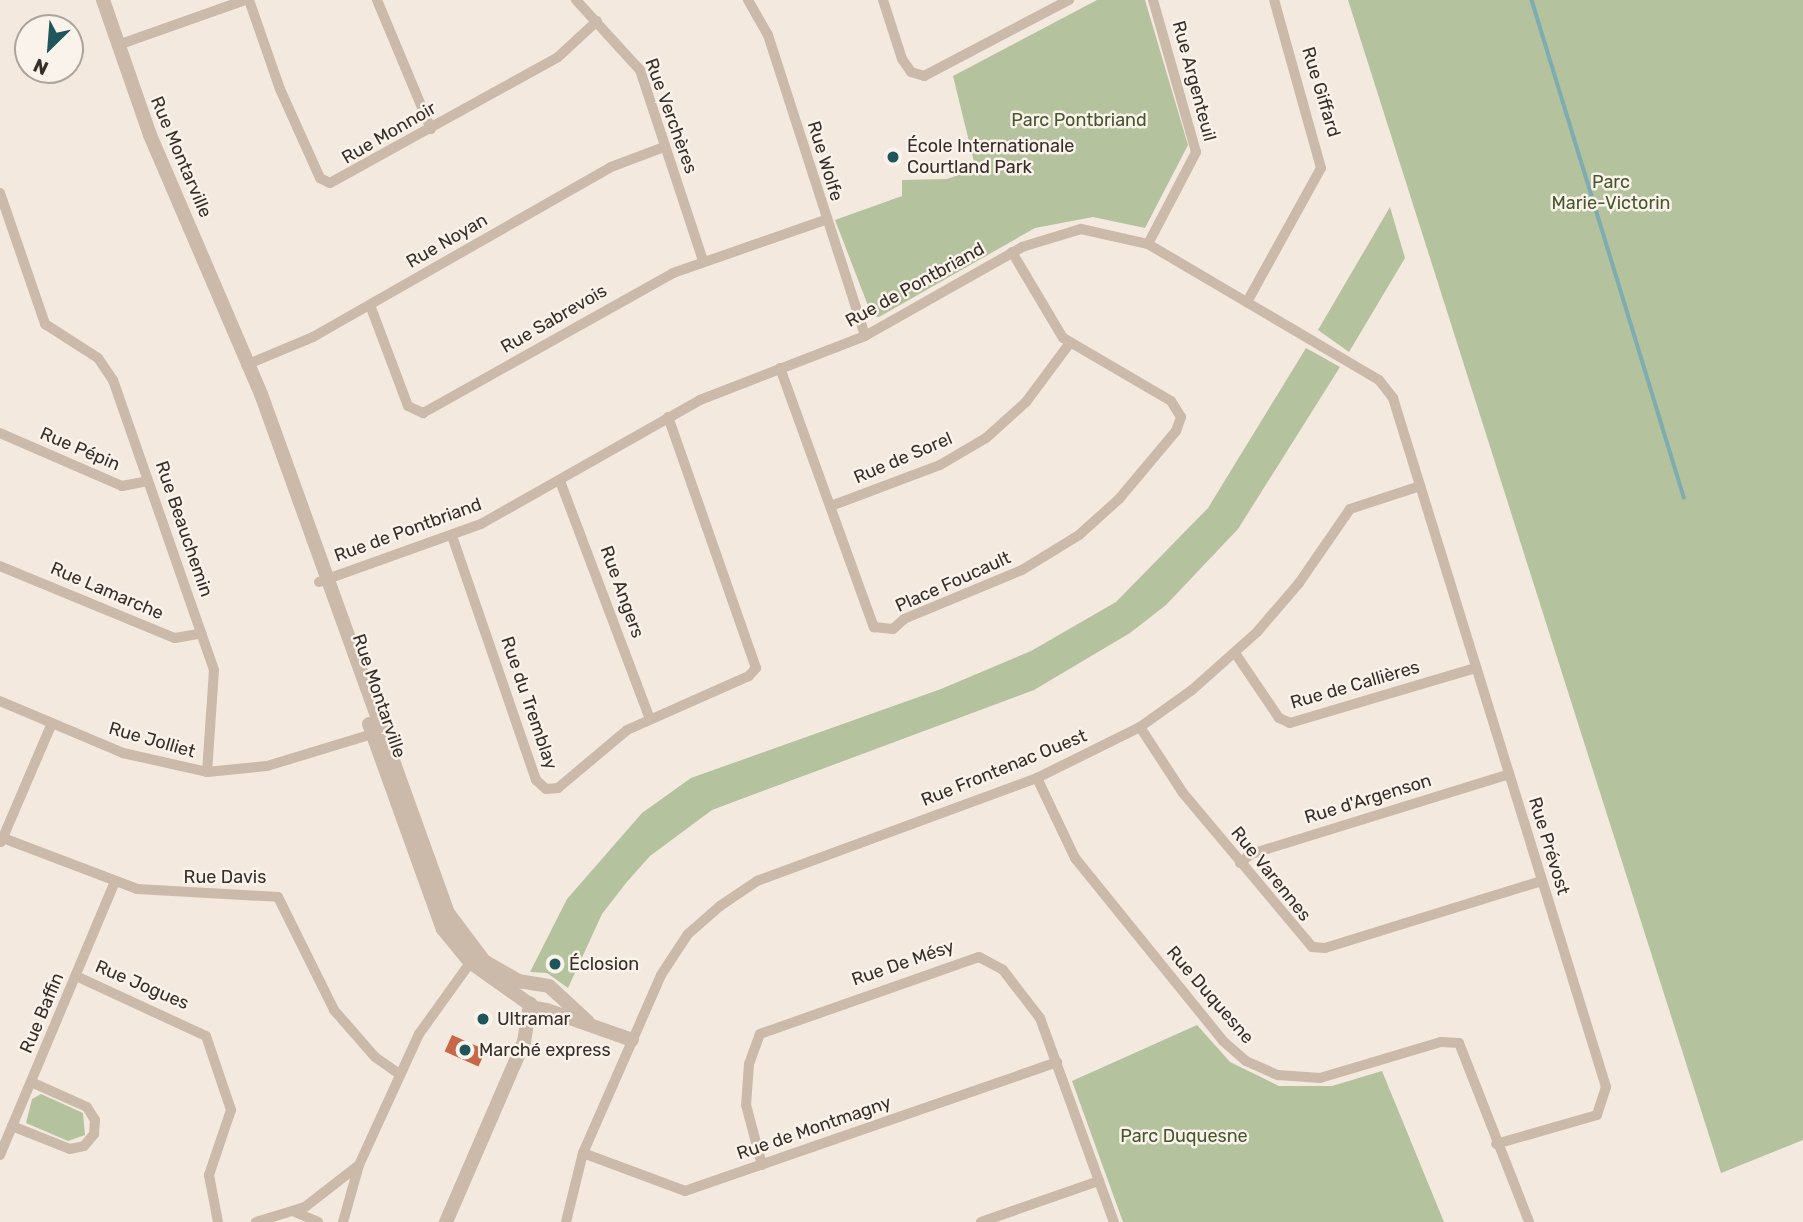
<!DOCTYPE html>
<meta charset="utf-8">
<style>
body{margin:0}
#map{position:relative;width:1803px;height:1222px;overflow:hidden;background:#f3e9de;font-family:Rubik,sans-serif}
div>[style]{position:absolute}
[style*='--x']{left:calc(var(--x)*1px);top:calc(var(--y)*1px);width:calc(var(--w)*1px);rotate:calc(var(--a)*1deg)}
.green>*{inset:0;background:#b5c29e}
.stream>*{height:3.5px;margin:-1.75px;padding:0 1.75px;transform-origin:1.75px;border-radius:1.75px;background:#7dadb0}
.building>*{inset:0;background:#c66849;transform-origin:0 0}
.minor>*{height:10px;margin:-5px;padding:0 5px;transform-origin:5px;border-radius:5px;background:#cbb9aa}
.tertiary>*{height:14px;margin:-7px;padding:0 7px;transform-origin:7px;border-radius:7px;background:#cbb9aa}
.dots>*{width:19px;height:19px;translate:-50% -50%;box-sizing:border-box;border:4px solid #faf3eb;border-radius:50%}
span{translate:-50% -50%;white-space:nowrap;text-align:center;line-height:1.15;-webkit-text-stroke:5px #faf3eb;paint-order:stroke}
.street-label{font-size:18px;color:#382e29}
.park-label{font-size:18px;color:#47572d}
.poi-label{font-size:18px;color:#382e29}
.left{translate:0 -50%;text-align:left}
.north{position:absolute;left:14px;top:14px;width:70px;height:70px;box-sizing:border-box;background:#faf3eb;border:2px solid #aca49d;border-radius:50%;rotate:205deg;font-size:19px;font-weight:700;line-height:28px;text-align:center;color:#382e29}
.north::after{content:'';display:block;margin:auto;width:24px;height:32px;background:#1f565a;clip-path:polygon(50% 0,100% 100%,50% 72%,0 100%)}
</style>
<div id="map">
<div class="green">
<div style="clip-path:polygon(1097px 0,1145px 0,1188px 145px,1145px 228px,1093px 217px,1035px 228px,879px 317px,872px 316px,835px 220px,902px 196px,902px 180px,947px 179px,970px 171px,975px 166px,953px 76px)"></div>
<div style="clip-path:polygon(1348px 0,1803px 0,1803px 1140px,1721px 1173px)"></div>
<div style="clip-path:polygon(1390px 207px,1405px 258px,1349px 352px,1318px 330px)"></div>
<div style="clip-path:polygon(1306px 348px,1340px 367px,1238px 529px,1166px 605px,1130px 633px,1034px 690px,712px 810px,650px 856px,626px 883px,602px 914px,568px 988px,547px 973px,530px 972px,567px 899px,642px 813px,691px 778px,941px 689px,1031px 651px,1116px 602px,1208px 508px)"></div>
<div style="clip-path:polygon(1197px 1025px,1230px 1062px,1279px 1086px,1332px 1086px,1382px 1071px,1444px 1222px,1123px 1222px,1072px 1081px)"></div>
<div style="clip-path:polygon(41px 1094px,83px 1113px,85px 1135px,68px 1141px,26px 1123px,32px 1099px)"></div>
</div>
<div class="stream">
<div style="--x:1532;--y:0;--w:520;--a:72.99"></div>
</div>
<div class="building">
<div style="left:452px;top:1035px;width:37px;height:18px;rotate:24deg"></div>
</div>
<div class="minor">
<div style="--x:249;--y:0;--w:94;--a:70.8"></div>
<div style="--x:280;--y:89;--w:98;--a:65.8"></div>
<div style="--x:320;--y:178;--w:11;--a:27"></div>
<div style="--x:330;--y:183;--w:260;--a:-28.9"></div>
<div style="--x:558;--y:57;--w:53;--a:-42.7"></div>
<div style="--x:377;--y:0;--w:140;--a:67.3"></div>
<div style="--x:576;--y:0;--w:95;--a:47.6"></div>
<div style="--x:640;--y:70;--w:201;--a:71.7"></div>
<div style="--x:748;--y:0;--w:40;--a:60.3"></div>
<div style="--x:768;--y:35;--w:316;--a:72.1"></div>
<div style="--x:883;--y:0;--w:62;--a:72.1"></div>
<div style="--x:902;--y:59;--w:16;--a:55"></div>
<div style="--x:911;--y:72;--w:14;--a:17"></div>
<div style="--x:924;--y:76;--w:164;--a:-27.7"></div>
<div style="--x:118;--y:45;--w:135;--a:-19.5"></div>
<div style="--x:0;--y:193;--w:139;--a:71"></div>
<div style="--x:45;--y:324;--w:63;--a:32.7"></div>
<div style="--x:98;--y:358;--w:27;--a:56"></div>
<div style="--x:113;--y:380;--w:307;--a:70.8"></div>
<div style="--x:214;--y:670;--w:102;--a:93.9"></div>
<div style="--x:1148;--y:244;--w:104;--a:-62.4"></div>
<div style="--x:1196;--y:152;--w:158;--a:-105.8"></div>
<div style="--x:1247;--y:302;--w:153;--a:-61.1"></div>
<div style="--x:1321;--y:168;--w:174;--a:-105.6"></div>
<div style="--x:370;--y:305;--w:108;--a:69.4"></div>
<div style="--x:408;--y:406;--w:17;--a:25"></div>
<div style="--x:423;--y:413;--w:287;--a:-29.2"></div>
<div style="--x:673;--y:273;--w:161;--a:-19.2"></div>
<div style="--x:246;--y:365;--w:73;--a:-22.7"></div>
<div style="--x:313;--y:337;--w:343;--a:-29.7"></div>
<div style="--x:611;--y:167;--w:57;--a:-20.7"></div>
<div style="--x:780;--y:368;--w:276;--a:70.1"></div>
<div style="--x:874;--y:627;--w:19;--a:6"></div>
<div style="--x:893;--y:629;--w:15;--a:-42"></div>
<div style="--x:904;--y:619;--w:128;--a:-22.6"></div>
<div style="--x:1022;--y:570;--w:67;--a:-31.6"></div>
<div style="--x:1079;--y:535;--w:54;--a:-42"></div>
<div style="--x:1119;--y:499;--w:89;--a:-50"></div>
<div style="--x:1176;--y:431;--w:15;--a:-70"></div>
<div style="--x:1181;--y:417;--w:19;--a:-122"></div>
<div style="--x:1171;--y:401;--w:125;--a:-149.7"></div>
<div style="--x:1063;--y:338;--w:100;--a:-120.7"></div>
<div style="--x:0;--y:433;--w:133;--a:23.5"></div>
<div style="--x:122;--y:486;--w:26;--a:-11"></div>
<div style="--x:560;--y:481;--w:252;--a:69.3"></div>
<div style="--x:831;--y:506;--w:116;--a:-20.6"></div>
<div style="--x:940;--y:465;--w:53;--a:-30.4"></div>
<div style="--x:986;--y:438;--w:54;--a:-42"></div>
<div style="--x:1026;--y:402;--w:72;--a:-53.4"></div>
<div style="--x:452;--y:536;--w:258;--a:71"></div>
<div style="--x:536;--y:780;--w:13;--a:42"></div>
<div style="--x:546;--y:789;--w:12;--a:-5"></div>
<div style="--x:558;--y:788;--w:90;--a:-40"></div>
<div style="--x:627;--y:730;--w:133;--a:-23.9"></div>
<div style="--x:749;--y:676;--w:11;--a:-49"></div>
<div style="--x:756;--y:668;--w:266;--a:-109.3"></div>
<div style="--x:0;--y:566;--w:189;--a:22.4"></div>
<div style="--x:175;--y:638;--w:27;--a:-10"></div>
<div style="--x:319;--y:582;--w:172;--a:-19.7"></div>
<div style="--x:481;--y:524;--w:252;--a:-29.5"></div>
<div style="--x:700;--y:400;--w:177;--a:-21.2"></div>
<div style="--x:865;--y:336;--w:180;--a:-29.5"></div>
<div style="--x:1022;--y:247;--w:62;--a:-17"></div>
<div style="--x:1081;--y:229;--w:69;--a:12.6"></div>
<div style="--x:1148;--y:244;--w:268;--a:30.5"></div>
<div style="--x:1379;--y:380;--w:23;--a:52"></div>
<div style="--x:1393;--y:398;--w:721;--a:72.82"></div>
<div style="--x:1606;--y:1087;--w:29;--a:108"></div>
<div style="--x:1597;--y:1115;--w:105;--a:164"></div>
<div style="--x:1235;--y:653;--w:78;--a:55.9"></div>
<div style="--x:1279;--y:718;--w:12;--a:24"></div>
<div style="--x:1290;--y:723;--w:194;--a:-16.5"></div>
<div style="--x:0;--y:701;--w:134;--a:22.9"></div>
<div style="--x:123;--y:753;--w:86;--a:12.7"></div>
<div style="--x:207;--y:772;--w:60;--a:-5.7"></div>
<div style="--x:267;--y:766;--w:117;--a:-16.9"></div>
<div style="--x:1140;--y:727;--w:79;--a:56.9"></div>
<div style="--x:1183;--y:793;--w:201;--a:50"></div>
<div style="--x:1312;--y:947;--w:13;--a:4"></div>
<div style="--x:1325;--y:948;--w:227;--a:-17.2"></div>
<div style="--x:1037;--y:778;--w:89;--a:64.6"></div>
<div style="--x:1075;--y:858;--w:235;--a:51"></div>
<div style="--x:1223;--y:1041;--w:30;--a:41"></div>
<div style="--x:1246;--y:1061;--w:35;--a:24"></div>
<div style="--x:1278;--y:1075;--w:42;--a:4.1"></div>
<div style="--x:1320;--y:1078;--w:126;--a:-16.6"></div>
<div style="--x:1441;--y:1042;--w:18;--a:3"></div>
<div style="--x:1459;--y:1043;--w:192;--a:68.6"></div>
<div style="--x:3;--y:838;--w:143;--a:20.8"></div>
<div style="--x:137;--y:889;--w:141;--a:3.2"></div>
<div style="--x:278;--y:897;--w:126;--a:63.6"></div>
<div style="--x:334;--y:1010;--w:62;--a:48.9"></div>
<div style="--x:375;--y:1057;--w:29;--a:35"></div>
<div style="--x:1;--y:842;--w:129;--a:-66.8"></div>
<div style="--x:1240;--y:863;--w:14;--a:-39"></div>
<div style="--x:1251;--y:854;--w:270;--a:-17.2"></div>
<div style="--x:76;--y:976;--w:143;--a:24.8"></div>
<div style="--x:206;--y:1036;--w:78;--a:71.3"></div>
<div style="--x:231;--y:1110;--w:69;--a:108.7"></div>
<div style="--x:209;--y:1175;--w:48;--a:79.2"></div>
<div style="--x:12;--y:1126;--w:62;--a:21.6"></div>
<div style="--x:70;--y:1149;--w:14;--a:-12"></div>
<div style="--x:84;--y:1146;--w:16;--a:-50"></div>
<div style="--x:94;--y:1134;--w:14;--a:-86"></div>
<div style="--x:95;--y:1120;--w:15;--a:-122"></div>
<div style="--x:87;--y:1107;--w:61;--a:-155.9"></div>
<div style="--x:583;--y:1153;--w:109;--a:20.4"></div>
<div style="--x:685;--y:1191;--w:394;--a:-19.1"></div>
<div style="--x:0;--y:1155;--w:294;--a:-67.2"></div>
<div style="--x:762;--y:1165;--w:62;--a:-104.9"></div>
<div style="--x:746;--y:1105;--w:41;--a:-85.8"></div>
<div style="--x:749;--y:1064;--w:32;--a:-70"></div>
<div style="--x:760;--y:1034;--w:232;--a:-19.4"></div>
<div style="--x:979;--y:957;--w:27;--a:28"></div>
<div style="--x:1003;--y:970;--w:61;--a:52.4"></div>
<div style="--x:1040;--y:1018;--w:217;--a:70.1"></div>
<div style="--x:295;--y:1212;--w:25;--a:23"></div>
<div style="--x:256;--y:1222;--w:51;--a:-17"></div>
<div style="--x:305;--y:1207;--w:68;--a:-37.9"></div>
<div style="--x:359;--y:1165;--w:144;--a:-65.4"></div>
<div style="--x:419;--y:1034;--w:96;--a:-54.3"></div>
<div style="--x:343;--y:1222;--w:59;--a:-74.3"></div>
<div style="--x:566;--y:1222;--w:71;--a:-76.2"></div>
<div style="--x:583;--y:1153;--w:194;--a:-66.3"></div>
<div style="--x:661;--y:975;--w:49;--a:-56.6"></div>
<div style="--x:688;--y:934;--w:43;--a:-41.2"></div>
<div style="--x:720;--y:906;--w:45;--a:-34"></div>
<div style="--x:757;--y:881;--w:298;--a:-20.2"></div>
<div style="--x:1037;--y:778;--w:115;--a:-26.3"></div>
<div style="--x:1140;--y:727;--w:64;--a:-35.4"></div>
<div style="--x:1192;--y:690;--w:87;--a:-41.7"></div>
<div style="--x:1257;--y:632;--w:65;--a:-49.4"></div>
<div style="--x:1299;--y:583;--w:90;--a:-55.4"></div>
<div style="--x:1350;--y:509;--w:74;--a:-18.2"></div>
<div style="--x:981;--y:1222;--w:125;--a:-19.2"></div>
</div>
<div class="tertiary">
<div style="--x:103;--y:0;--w:143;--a:70.8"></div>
<div style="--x:150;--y:135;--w:282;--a:66.8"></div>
<div style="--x:261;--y:394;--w:552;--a:70.19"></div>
<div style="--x:448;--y:913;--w:60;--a:53.1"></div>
<div style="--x:484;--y:961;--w:39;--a:30"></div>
<div style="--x:518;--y:981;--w:31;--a:9"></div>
<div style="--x:549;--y:986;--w:53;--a:42.7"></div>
<div style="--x:369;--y:724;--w:218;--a:70.2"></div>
<div style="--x:443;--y:929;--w:43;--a:50.7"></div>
<div style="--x:470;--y:962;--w:80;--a:35.3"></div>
<div style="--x:535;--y:1008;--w:11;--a:10"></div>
<div style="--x:547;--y:1010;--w:90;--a:19.4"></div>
<div style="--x:446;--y:1222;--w:196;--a:-66.6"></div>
<div style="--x:524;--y:1042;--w:39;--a:-81"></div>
</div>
<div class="dots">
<div style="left:893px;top:157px;background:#1f565a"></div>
<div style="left:555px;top:964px;background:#1f565a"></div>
<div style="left:483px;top:1019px;background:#1f565a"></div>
<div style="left:465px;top:1050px;background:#1f565a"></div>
</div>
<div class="street-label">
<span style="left:1194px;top:81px;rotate:75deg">Rue Argenteuil</span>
<span style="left:1321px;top:92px;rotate:73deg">Rue Giffard</span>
<span style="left:671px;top:116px;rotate:70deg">Rue Verchères</span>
<span style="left:389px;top:133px;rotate:-30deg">Rue Monnoir</span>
<span style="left:181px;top:157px;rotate:67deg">Rue Montarville</span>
<span style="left:825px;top:161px;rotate:73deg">Rue Wolfe</span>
<span style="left:447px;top:241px;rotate:-30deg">Rue Noyan</span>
<span style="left:915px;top:285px;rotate:-29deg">Rue de Pontbriand</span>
<span style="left:554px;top:319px;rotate:-30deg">Rue Sabrevois</span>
<span style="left:80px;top:449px;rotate:23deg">Rue Pépin</span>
<span style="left:903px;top:458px;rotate:-23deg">Rue de Sorel</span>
<span style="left:184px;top:529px;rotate:71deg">Rue Beauchemin</span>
<span style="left:408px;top:530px;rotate:-20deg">Rue de Pontbriand</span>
<span style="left:953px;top:582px;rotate:-24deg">Place Foucault</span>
<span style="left:107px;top:591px;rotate:23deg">Rue Lamarche</span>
<span style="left:622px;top:592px;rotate:70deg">Rue Angers</span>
<span style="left:1355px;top:685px;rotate:-16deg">Rue de Callières</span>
<span style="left:379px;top:696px;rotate:71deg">Rue Montarville</span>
<span style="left:529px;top:703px;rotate:71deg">Rue du Tremblay</span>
<span style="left:152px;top:740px;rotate:16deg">Rue Jolliet</span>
<span style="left:1004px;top:768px;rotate:-22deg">Rue Frontenac Ouest</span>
<span style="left:1368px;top:799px;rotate:-17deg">Rue d'Argenson</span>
<span style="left:1549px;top:846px;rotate:73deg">Rue Prévost</span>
<span style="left:1271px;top:874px;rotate:51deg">Rue Varennes</span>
<span style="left:225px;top:877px">Rue Davis</span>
<span style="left:903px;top:963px;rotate:-19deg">Rue De Mésy</span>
<span style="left:142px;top:985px;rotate:23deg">Rue Jogues</span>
<span style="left:1210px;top:995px;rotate:49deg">Rue Duquesne</span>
<span style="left:42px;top:1013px;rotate:-67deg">Rue Baffin</span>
<span style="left:814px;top:1128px;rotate:-19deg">Rue de Montmagny</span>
</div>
<div class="park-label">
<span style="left:1079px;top:120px">Parc Pontbriand</span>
<span style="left:1611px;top:193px">Parc<br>Marie-Victorin</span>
<span style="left:1184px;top:1136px">Parc Duquesne</span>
</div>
<div class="poi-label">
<span class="left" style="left:907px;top:157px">École Internationale<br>Courtland Park</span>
<span class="left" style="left:569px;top:964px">Éclosion</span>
<span class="left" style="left:497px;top:1019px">Ultramar</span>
<span class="left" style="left:479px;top:1050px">Marché express</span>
</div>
<div class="north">N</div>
</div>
